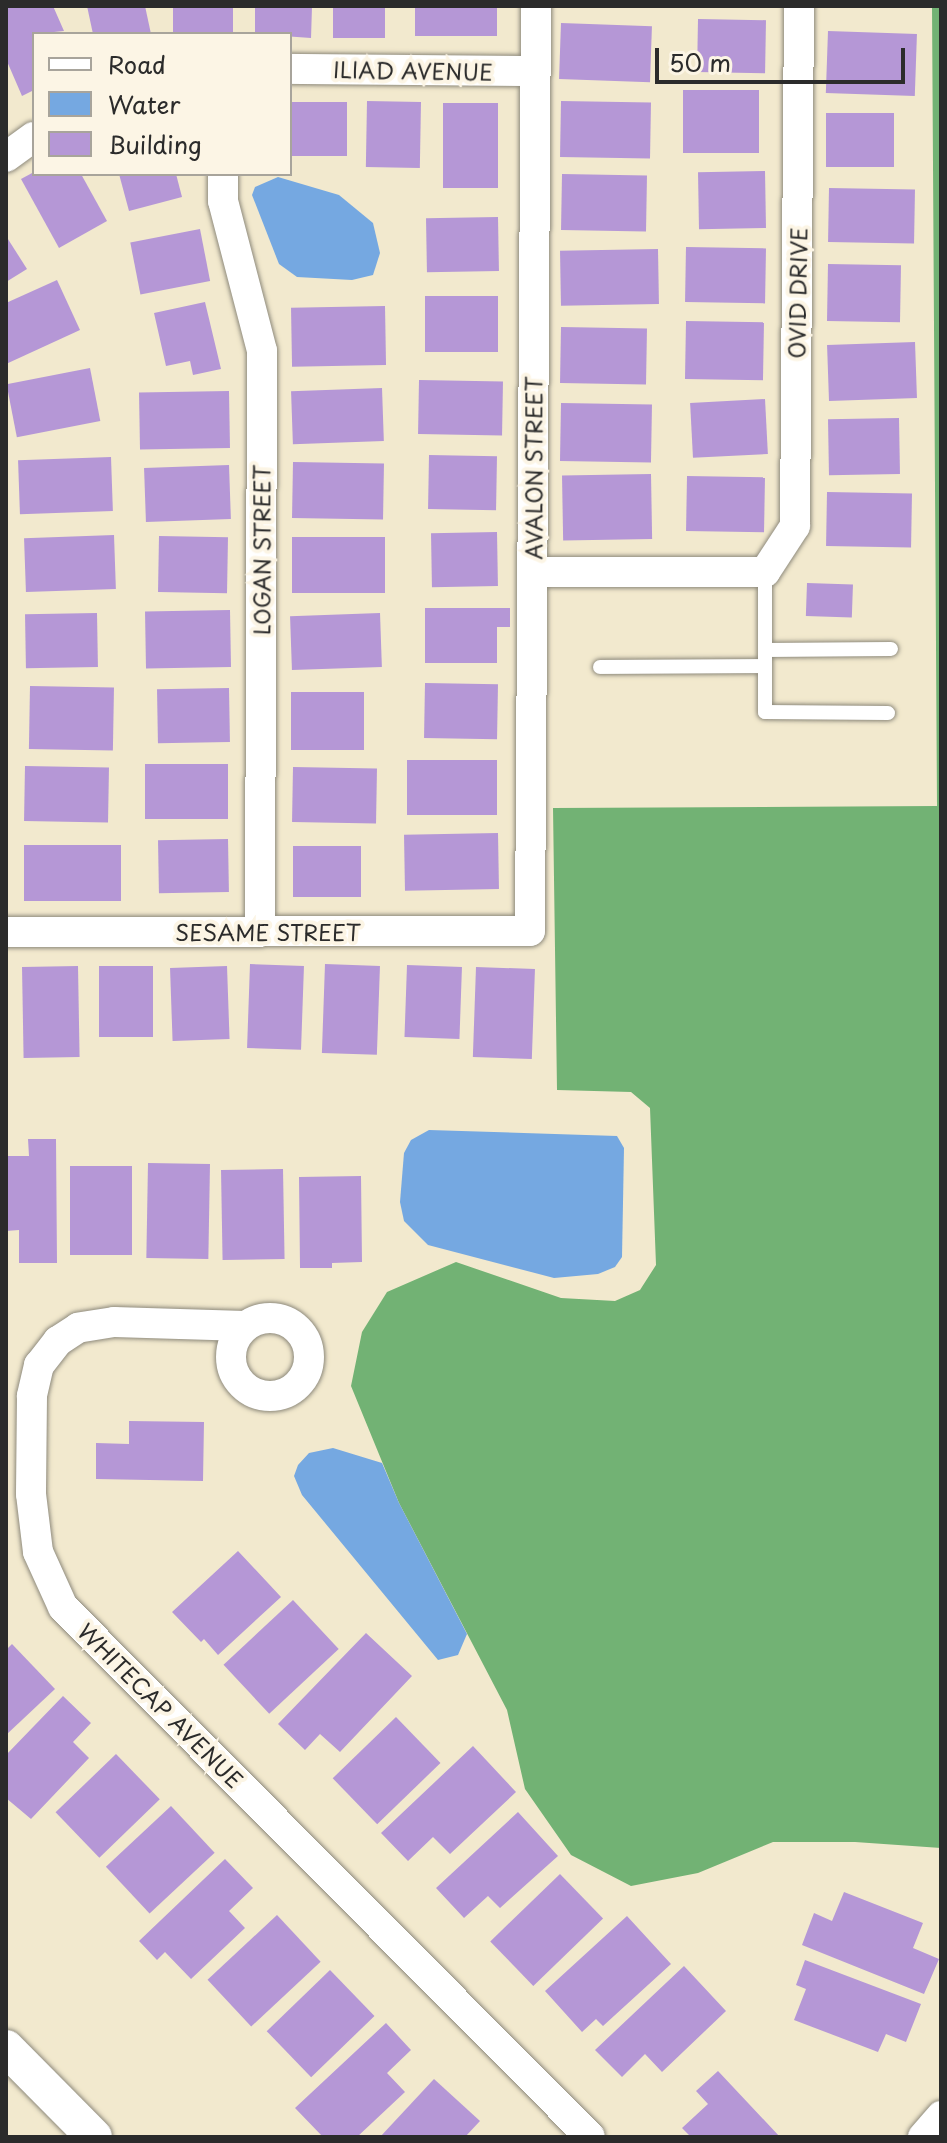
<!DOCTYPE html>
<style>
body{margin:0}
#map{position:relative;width:947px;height:2143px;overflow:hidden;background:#f2e9ce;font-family:"Playpen Sans",sans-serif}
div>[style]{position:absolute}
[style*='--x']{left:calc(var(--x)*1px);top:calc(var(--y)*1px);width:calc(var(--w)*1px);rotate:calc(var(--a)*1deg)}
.forest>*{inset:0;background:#72b274}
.water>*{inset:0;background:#75a8e1}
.building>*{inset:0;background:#b597d6;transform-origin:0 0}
.roads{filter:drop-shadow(0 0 2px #8e8a7c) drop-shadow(0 0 2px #8e8a7c)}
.service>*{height:14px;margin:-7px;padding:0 7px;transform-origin:7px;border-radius:7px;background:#fff}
.minor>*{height:30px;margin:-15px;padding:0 15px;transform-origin:15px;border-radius:15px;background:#fff}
.minor>.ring{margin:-15px;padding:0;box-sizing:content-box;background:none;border:30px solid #fff;border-radius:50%}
.tertiary>*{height:36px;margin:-18px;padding:0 18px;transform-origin:18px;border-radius:18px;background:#fff}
span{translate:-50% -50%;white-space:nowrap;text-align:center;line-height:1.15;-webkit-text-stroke:8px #fcf5e5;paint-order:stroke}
.street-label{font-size:22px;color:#2b2b2b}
.frame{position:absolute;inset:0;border:8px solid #2b2b2b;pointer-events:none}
.legend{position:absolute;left:32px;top:32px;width:260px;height:144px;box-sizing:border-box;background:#fcf5e5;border:2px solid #a8a49b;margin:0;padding:10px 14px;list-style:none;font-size:24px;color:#2b2b2b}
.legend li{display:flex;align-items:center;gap:16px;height:40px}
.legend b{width:40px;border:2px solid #a8a49b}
.scale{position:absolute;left:655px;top:48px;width:250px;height:36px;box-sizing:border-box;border:4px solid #2b2b2b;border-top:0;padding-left:10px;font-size:24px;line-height:28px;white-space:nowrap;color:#2b2b2b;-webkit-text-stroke:6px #fcf5e5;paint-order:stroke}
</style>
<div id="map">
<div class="forest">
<div style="clip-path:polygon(932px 6px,941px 6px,941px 1848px,855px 1842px,773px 1842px,698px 1873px,631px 1886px,571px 1855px,525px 1789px,507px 1710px,399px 1503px,351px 1386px,362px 1332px,387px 1292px,456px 1262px,561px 1298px,615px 1301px,640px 1290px,656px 1265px,650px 1108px,631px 1092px,557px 1090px,553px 808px,937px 806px)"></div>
</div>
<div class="water">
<div style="clip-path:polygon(278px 177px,339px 195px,373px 223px,380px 253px,373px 275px,352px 280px,297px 277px,279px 264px,252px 195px,255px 187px)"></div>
<div style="clip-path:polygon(429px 1130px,617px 1136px,624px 1148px,622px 1257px,615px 1267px,598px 1274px,554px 1278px,428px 1245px,404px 1221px,400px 1202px,404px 1153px,411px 1140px)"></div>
<div style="clip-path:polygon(333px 1448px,382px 1463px,399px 1503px,467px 1634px,458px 1655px,438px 1660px,302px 1495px,294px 1476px,298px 1465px,309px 1453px)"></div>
</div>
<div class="building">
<div style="clip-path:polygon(6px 6px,53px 6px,64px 31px,34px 34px,34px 90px,22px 96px,6px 59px)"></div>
<div style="clip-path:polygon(87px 6px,145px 6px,151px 34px,93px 34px)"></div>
<div style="left:173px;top:6px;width:60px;height:28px"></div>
<div style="clip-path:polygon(255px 6px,312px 6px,311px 38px,255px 34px)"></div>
<div style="left:333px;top:6px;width:52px;height:32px"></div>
<div style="left:415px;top:6px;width:82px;height:30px"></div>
<div style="left:698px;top:19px;width:68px;height:53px;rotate:1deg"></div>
<div style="left:561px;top:23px;width:91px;height:56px;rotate:2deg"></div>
<div style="left:828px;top:31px;width:89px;height:62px;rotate:2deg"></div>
<div style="left:759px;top:90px;width:63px;height:76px;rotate:90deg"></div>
<div style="left:367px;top:101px;width:54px;height:66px;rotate:1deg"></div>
<div style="left:561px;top:101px;width:90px;height:56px;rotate:1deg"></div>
<div style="left:347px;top:102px;width:54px;height:57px;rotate:90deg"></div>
<div style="left:443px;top:103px;width:55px;height:85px"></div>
<div style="left:894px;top:113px;width:54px;height:68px;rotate:90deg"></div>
<div style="left:765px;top:171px;width:57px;height:67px;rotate:89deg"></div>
<div style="clip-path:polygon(34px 172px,81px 174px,107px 221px,59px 248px,21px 179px)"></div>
<div style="clip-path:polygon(119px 174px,176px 174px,182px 197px,129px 211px)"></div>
<div style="left:562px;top:174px;width:85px;height:56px;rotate:1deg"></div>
<div style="left:829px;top:188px;width:86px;height:54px;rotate:1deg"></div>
<div style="left:498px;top:217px;width:54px;height:72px;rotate:89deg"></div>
<div style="left:200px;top:229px;width:53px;height:71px;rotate:79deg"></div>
<div style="clip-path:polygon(6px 236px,27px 269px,6px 282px)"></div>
<div style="left:686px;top:247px;width:80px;height:55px;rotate:1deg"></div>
<div style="left:658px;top:249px;width:55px;height:98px;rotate:89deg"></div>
<div style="left:828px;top:264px;width:73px;height:57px;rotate:1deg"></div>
<div style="clip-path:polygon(57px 280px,80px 330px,6px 364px,6px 303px)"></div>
<div style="left:498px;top:296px;width:56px;height:73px;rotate:90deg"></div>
<div style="clip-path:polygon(205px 302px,221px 369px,193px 375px,190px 361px,166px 366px,154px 313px)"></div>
<div style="left:385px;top:306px;width:59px;height:94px;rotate:89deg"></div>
<div style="left:686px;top:321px;width:78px;height:58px;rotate:1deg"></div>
<div style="left:561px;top:327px;width:86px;height:56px;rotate:1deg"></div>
<div style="left:915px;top:342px;width:56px;height:88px;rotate:88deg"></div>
<div style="left:90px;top:368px;width:54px;height:85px;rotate:79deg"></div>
<div style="left:419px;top:380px;width:84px;height:54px;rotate:1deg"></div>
<div style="left:382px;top:388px;width:53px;height:91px;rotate:88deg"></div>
<div style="left:229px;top:391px;width:57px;height:90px;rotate:89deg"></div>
<div style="left:765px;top:399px;width:55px;height:75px;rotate:87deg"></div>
<div style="left:561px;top:403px;width:91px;height:58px;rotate:1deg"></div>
<div style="left:899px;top:418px;width:56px;height:71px;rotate:89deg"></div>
<div style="left:429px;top:455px;width:68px;height:54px;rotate:1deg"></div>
<div style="left:111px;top:457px;width:54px;height:93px;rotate:88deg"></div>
<div style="left:293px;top:462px;width:91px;height:56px;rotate:1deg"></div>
<div style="left:229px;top:465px;width:54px;height:85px;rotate:88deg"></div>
<div style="left:651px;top:474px;width:65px;height:89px;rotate:89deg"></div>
<div style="left:687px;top:476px;width:78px;height:55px;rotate:1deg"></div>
<div style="left:827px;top:492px;width:85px;height:54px;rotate:1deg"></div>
<div style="left:497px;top:532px;width:54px;height:66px;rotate:89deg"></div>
<div style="left:114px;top:535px;width:54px;height:90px;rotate:88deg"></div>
<div style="left:159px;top:536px;width:69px;height:56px;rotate:1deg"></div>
<div style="left:385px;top:537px;width:56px;height:93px;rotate:90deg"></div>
<div style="left:807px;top:583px;width:46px;height:33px;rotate:2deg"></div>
<div style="clip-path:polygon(425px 608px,510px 608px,510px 627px,497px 627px,497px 663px,425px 663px)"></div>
<div style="left:230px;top:610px;width:57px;height:85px;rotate:89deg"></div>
<div style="left:97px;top:613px;width:54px;height:72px;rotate:89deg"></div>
<div style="left:380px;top:613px;width:54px;height:90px;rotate:88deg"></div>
<div style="left:425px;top:683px;width:73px;height:55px;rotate:1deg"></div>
<div style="left:30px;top:686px;width:84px;height:63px;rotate:1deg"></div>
<div style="left:229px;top:688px;width:54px;height:72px;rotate:89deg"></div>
<div style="left:291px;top:692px;width:73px;height:58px"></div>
<div style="left:407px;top:760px;width:90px;height:55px"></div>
<div style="left:228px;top:764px;width:55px;height:83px;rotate:90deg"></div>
<div style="left:25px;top:766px;width:84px;height:55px;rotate:1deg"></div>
<div style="left:293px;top:767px;width:84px;height:55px;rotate:1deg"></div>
<div style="left:498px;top:833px;width:56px;height:94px;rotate:89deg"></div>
<div style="left:228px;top:839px;width:53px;height:70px;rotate:89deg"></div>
<div style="left:24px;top:845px;width:97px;height:56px"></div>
<div style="left:293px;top:846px;width:68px;height:51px"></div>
<div style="left:250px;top:964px;width:54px;height:84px;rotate:2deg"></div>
<div style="left:325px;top:964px;width:55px;height:89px;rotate:2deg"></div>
<div style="left:407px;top:965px;width:55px;height:72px;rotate:2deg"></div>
<div style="left:78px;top:966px;width:91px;height:56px;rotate:89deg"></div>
<div style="left:99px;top:966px;width:54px;height:71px"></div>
<div style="left:227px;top:966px;width:73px;height:57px;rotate:88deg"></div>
<div style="left:476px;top:967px;width:59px;height:90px;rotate:2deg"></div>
<div style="clip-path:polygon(28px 1139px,56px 1139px,57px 1263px,19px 1263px,19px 1230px,6px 1231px,6px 1156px,29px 1156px)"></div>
<div style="left:148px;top:1163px;width:62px;height:95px;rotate:1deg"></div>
<div style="left:70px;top:1166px;width:62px;height:89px"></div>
<div style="left:283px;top:1169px;width:90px;height:62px;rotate:89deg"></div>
<div style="clip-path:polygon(361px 1176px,362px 1262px,332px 1263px,332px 1268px,300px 1268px,299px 1177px)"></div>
<div style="clip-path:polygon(129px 1421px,204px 1422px,203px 1481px,96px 1479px,96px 1443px,129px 1444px)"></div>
<div style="clip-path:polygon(238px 1551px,281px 1597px,218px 1655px,204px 1639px,201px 1642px,172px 1612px)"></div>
<div style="left:293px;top:1600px;width:67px;height:95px;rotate:47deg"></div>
<div style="clip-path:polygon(366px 1633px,412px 1676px,340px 1752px,320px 1734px,305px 1750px,278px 1724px)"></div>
<div style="clip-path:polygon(12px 1644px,55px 1689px,6px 1735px,6px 1650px)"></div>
<div style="clip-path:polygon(63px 1696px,91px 1723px,73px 1742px,89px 1758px,31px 1819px,6px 1798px,6px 1755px)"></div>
<div style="left:396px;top:1717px;width:64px;height:88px;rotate:46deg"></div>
<div style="clip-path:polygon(473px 1746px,516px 1792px,450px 1854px,433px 1837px,408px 1861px,381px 1833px)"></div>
<div style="left:116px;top:1754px;width:63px;height:84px;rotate:46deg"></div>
<div style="left:171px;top:1806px;width:64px;height:89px;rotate:47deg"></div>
<div style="clip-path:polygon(518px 1812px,558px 1856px,500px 1908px,488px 1896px,464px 1918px,436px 1888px)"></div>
<div style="clip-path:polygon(225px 1859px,253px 1888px,229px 1911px,245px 1928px,191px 1979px,165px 1952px,157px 1960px,139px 1941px)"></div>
<div style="left:560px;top:1874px;width:62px;height:97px;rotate:46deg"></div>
<div style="clip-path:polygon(844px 1892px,923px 1923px,913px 1948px,939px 1959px,924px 1994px,802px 1945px,814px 1913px,832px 1921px)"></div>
<div style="left:277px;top:1915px;width:64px;height:95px;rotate:47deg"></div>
<div style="clip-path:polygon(627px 1916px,671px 1964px,603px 2026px,596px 2019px,582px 2032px,545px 1991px)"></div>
<div style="clip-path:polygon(805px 1960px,921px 2004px,906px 2042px,886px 2034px,878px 2052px,794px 2020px,806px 1989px,796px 1985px)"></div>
<div style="clip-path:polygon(684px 1966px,726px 2011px,662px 2072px,645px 2054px,622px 2077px,595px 2050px)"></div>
<div style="left:330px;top:1970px;width:64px;height:88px;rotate:46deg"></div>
<div style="clip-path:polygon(386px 2023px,411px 2050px,387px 2073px,405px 2092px,357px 2137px,323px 2137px,295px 2108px)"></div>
<div style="clip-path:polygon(718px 2071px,780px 2137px,691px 2137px,682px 2128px,708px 2104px,696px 2091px)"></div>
<div style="clip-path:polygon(434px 2079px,480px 2121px,465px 2137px,380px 2137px)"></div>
</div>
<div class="roads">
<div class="service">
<div style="--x:765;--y:650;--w:126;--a:-0.5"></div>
<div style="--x:765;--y:666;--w:46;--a:90"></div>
<div style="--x:765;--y:712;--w:123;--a:0.5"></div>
<div style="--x:600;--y:667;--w:165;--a:-0.3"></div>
<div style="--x:765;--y:666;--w:94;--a:-90"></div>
</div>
<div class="minor">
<div style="--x:290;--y:69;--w:245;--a:0.5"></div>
<div style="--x:6;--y:157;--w:34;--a:-36"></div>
<div style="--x:223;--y:174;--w:27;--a:90"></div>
<div style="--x:223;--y:201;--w:155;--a:75.4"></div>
<div style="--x:262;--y:351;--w:581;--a:90.2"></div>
<div style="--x:532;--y:572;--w:233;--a:0"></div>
<div style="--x:765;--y:572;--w:55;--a:-56.9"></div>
<div style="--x:795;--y:526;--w:520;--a:-89.56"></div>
<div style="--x:6;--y:932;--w:524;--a:-0.11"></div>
<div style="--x:530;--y:931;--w:925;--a:-89.63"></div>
<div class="ring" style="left:231px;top:1318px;width:48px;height:48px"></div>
<div style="--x:245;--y:1326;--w:131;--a:-178.3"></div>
<div style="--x:114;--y:1322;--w:36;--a:171"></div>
<div style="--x:78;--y:1328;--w:24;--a:147"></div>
<div style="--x:58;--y:1341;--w:31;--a:128"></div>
<div style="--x:39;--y:1365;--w:32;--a:103"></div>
<div style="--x:32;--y:1396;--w:98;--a:90.6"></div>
<div style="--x:31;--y:1494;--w:58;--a:83.1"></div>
<div style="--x:38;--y:1552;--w:60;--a:65.6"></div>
<div style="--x:63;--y:1607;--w:747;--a:45.16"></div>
<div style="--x:923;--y:2137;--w:28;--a:-49"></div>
</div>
<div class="tertiary">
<div style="--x:6;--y:2048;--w:125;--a:45.3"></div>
</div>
</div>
<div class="street-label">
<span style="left:413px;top:70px;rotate:1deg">ILIAD AVENUE</span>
<span style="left:797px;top:293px;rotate:-89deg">OVID DRIVE</span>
<span style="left:533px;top:468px;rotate:-90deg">AVALON STREET</span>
<span style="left:261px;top:550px;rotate:-90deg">LOGAN STREET</span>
<span style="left:268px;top:932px">SESAME STREET</span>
<span style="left:161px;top:1705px;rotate:45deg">WHITECAP AVENUE</span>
</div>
<div class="frame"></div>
<ul class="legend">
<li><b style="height:10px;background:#fff"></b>Road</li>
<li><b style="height:22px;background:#75a8e1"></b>Water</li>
<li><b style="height:22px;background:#b597d6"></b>Building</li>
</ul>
<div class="scale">50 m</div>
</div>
